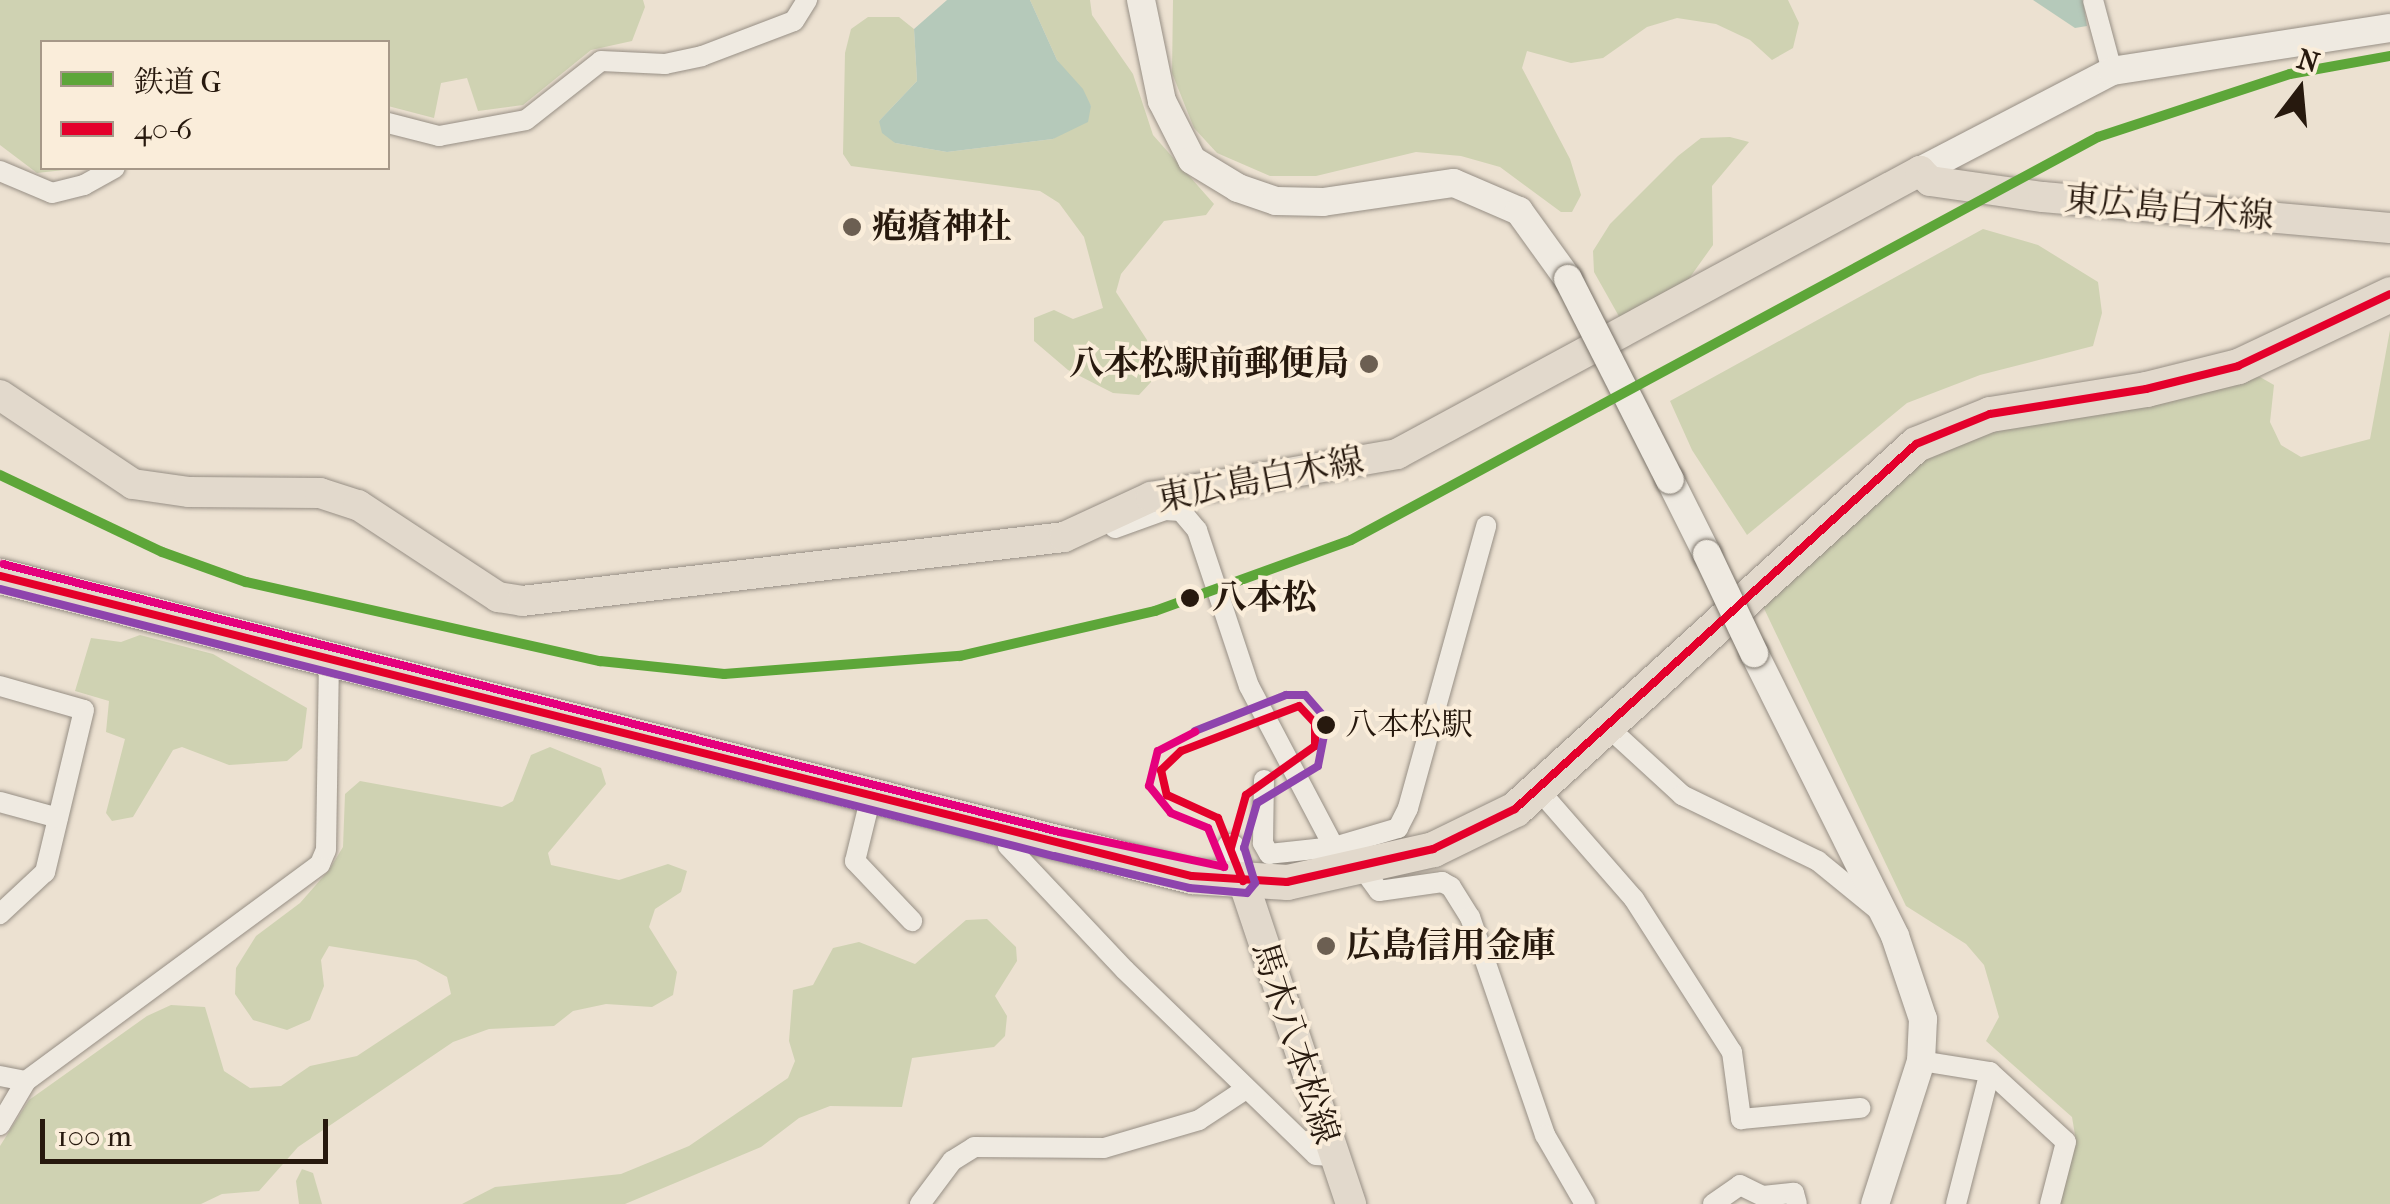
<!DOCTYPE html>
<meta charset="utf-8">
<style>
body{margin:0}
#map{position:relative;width:2390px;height:1204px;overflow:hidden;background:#ece1d1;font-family:"IM FELL French Canon","Noto Serif JP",serif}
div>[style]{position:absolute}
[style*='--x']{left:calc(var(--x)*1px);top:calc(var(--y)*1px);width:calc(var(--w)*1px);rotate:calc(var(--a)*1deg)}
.green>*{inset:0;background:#cfd2b2}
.water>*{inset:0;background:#b5c9ba}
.roads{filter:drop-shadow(0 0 2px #978f85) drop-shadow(0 0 2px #978f85)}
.street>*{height:20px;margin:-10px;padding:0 10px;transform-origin:10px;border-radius:10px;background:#efeae1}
.secondary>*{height:28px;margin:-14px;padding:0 14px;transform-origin:14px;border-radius:14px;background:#efeae1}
.primary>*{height:30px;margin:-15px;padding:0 15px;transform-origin:15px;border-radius:15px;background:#e2d9cc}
.highway>*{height:35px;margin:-17.5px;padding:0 17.5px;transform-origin:17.5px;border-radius:17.5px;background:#e2d9cc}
.bridges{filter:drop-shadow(0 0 2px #7b746a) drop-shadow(0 0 2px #7b746a)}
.secondary-bridge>*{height:28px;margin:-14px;padding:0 14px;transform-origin:14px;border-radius:14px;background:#efeae1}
.bus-1>*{height:8px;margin:-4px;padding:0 4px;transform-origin:4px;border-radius:4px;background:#e4002b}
.bus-2>*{height:8px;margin:-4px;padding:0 4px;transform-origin:4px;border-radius:4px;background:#8e44ad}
.bus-3>*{height:8px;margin:-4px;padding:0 4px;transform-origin:4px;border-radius:4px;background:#e5007d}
.rail-1>*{height:10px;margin:-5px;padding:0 5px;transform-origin:5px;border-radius:5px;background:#5da639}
.dots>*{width:28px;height:28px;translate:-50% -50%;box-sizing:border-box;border:5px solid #faedda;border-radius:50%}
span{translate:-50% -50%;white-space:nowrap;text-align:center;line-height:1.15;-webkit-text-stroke:8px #faedda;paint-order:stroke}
.bus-label{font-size:32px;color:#27190e}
.left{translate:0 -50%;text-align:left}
.street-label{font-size:35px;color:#27190e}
.poi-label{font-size:35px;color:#27190e;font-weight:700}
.right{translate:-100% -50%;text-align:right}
.stop-label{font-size:35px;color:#27190e;font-weight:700}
.legend{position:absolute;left:40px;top:40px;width:350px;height:130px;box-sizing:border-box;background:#faedda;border:2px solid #a69888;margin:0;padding:12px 18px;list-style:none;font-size:30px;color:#27190e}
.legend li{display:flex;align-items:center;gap:20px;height:50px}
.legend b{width:50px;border:2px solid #a69888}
.north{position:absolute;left:2250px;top:40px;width:100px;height:100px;-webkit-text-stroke:8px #faedda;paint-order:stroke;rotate:16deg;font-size:28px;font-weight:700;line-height:40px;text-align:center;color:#27190e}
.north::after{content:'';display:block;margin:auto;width:35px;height:45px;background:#27190e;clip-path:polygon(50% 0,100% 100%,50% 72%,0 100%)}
.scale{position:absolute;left:40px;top:1119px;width:288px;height:45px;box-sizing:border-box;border:5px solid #27190e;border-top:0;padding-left:12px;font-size:30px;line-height:35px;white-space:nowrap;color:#27190e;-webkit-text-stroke:8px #faedda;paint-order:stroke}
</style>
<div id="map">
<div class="green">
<div style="clip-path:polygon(0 0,643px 0,645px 7px,632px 41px,591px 50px,523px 105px,478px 111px,467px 78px,441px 83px,434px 118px,388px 106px,388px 42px,42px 42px,42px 168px,82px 168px,37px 173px,0 145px)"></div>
<div style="clip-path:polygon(1030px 0,1090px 0,1092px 15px,1133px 74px,1153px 135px,1214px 204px,1206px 215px,1164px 221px,1121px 274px,1116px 292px,1147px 340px,1151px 382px,1139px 395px,1113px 393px,1068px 370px,1034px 341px,1034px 318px,1054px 310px,1073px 319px,1103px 308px,1084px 237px,1059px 203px,1040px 191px,851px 166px,843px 154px,845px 53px,851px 29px,868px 17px,899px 17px,914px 29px,917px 81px,879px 121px,895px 143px,947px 152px,1053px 139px,1091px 106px,1057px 60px)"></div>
<div style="clip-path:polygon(1173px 0,1788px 0,1799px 23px,1793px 48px,1772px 60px,1750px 40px,1716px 24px,1677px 18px,1647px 27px,1603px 58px,1571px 63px,1527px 51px,1522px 68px,1570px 159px,1581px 195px,1572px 212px,1561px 212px,1500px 167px,1461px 156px,1416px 152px,1316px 176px,1270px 176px,1217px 153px,1194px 128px,1172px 73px)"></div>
<div style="clip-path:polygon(1730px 137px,1749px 142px,1712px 186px,1713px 245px,1688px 280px,1621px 320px,1594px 272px,1593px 251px,1610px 224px,1678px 156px,1701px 138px)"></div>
<div style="clip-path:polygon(1983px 229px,2038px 245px,2098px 282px,2102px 313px,2093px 346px,1980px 375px,1907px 403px,1747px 535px,1692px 450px,1670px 401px)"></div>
<div style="clip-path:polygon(2390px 330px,2390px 1204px,2049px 1204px,2076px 1141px,2072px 1117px,1986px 1041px,1999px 1017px,1984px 965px,1966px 944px,1906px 906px,1759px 598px,1944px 442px,2179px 387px,2260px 377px,2274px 385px,2270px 422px,2281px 445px,2301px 457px,2370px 439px)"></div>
<div style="clip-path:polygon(140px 635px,213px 654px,307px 708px,302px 748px,287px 761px,229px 765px,182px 747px,173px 750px,133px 817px,112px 821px,106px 813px,125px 739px,106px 732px,109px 701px,75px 691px,91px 638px,121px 642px)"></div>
<div style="clip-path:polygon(550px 747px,601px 768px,606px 784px,548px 853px,551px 865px,619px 880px,668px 864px,687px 871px,681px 892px,655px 909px,649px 927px,677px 972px,673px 995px,652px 1007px,606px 1004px,573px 1011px,554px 1026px,489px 1029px,453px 1042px,298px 1147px,259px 1191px,222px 1194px,201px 1204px,0 1204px,0 1146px,29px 1100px,147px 1016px,171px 1005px,205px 1007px,224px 1071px,250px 1088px,281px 1086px,310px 1066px,357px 1056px,451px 994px,447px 977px,416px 960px,329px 946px,321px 960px,324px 986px,310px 1020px,287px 1030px,253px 1020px,235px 994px,236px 968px,256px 936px,300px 903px,329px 870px,343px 847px,345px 794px,360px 781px,502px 807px,513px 801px,531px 755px)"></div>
<div style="clip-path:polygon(987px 919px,1016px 947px,1017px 961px,995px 996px,1007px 1016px,1005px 1036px,994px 1047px,912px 1058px,902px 1107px,830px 1106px,799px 1118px,761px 1147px,625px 1204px,462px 1204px,495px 1187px,621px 1174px,689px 1146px,788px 1078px,795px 1061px,789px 1041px,793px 990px,813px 985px,833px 948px,859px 942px,915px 964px,966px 920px)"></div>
<div style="clip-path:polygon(302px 1169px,313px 1173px,322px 1204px,299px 1204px,296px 1181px)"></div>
</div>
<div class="water">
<div style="clip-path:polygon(947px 0,1030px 0,1057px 60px,1083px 89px,1091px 106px,1088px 122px,1053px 139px,947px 152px,895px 143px,882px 133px,879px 121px,917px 81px,914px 29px)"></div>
<div style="clip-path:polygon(2033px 0,2083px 0,2087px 26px,2075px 28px)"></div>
</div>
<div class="roads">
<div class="street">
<div style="--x:2093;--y:0;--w:73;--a:75"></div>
<div style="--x:388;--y:123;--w:53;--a:14.3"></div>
<div style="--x:439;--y:136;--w:88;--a:-10.4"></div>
<div style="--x:526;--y:120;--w:95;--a:-38.2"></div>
<div style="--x:601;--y:61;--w:64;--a:2.7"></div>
<div style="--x:665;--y:64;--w:38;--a:-12"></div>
<div style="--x:702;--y:56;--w:98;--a:-20.8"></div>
<div style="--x:794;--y:21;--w:25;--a:-58"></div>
<div style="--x:0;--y:171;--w:56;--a:22.9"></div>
<div style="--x:52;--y:193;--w:33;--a:-14"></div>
<div style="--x:84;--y:185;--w:35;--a:-29"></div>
<div style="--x:1115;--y:528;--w:53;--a:-19.8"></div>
<div style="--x:1165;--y:510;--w:16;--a:4"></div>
<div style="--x:1181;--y:511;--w:25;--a:50"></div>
<div style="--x:1197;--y:530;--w:164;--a:71.6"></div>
<div style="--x:1249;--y:686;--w:182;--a:62.2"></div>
<div style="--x:1334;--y:847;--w:65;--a:173.9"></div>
<div style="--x:1269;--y:854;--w:13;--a:-119"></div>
<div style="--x:1263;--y:843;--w:63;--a:-89.1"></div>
<div style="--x:0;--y:686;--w:87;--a:15.9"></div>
<div style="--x:84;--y:710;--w:167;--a:103.5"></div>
<div style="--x:45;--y:872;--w:62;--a:137"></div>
<div style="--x:1610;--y:729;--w:98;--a:42.5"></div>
<div style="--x:1682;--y:795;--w:151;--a:25.9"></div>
<div style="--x:1818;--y:861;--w:79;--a:39.3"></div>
<div style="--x:1538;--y:789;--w:146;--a:48.9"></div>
<div style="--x:1634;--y:899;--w:182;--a:57.4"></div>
<div style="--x:1732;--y:1052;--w:68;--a:82.3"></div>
<div style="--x:1741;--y:1119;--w:120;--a:-5.3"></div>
<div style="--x:871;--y:796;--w:67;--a:103.8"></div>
<div style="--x:855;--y:861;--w:83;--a:46.5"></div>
<div style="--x:0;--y:802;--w:60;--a:15.4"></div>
<div style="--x:1005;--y:830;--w:16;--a:79"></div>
<div style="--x:1008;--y:846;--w:170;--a:46.7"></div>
<div style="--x:1125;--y:970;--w:266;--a:44.1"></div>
<div style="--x:1316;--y:1155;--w:16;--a:4"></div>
<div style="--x:1334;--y:847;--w:67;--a:-16.5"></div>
<div style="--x:1398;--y:828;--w:22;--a:-63"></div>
<div style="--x:1408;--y:808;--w:293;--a:-74.5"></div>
<div style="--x:1363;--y:869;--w:27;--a:54"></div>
<div style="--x:1379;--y:891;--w:64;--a:-8.1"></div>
<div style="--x:1442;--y:882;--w:10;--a:29"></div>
<div style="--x:1451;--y:887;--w:36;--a:58"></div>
<div style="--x:1470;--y:917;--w:231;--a:71"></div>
<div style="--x:1545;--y:1135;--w:80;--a:59.9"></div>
<div style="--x:1921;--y:1061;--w:70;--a:9.1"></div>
<div style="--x:1990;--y:1072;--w:103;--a:42.6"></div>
<div style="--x:2066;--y:1142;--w:64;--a:104.5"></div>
<div style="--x:0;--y:1076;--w:26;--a:11"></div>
<div style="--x:0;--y:1125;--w:51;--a:-59.4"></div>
<div style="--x:26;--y:1081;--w:365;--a:-36.4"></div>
<div style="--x:320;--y:864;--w:15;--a:-67"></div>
<div style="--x:326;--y:850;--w:193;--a:-89.1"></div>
<div style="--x:920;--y:1204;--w:54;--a:-53.3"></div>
<div style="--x:952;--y:1161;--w:26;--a:-32"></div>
<div style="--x:974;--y:1147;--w:130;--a:0.4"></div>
<div style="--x:1104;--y:1148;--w:99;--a:-16.4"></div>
<div style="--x:1199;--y:1120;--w:56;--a:-33.4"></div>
<div style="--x:1713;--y:1204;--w:33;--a:-35"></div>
<div style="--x:1740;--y:1185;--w:25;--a:26"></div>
<div style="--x:1763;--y:1196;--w:31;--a:-6"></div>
<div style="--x:1794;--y:1193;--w:11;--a:75"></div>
<div style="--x:1956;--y:1204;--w:136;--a:-75.6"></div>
</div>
<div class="secondary">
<div style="--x:1141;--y:0;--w:103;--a:78.3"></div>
<div style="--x:1162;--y:101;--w:66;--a:63"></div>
<div style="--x:1192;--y:160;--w:54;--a:31.3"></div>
<div style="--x:1238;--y:188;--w:40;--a:18.9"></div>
<div style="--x:1276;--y:201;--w:47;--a:1.2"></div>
<div style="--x:1323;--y:202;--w:132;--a:-8.3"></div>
<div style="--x:1454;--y:183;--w:71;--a:23.3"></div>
<div style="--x:1519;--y:211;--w:84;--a:54.2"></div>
<div style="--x:1920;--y:171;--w:216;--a:-27.5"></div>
<div style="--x:2112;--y:71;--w:281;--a:-8.8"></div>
<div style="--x:1670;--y:480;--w:83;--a:63.4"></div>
<div style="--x:1754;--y:653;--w:316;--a:63.5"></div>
<div style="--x:1895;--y:936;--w:88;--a:71.4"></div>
<div style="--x:1923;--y:1019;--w:42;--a:92.7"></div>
<div style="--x:1921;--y:1061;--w:150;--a:107.8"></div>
<div style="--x:1231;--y:848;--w:35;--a:70"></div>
</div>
<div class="primary">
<div style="--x:0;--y:395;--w:160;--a:33.8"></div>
<div style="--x:133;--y:484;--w:57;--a:8.1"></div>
<div style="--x:189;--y:492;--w:131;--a:0.4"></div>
<div style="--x:320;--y:493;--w:40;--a:18"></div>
<div style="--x:358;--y:505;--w:168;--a:33.3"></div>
<div style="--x:498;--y:597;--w:24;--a:9"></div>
<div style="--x:522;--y:601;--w:546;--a:-6.73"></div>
<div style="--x:1064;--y:537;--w:96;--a:-24.7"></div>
<div style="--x:1151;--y:497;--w:250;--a:-9.9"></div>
<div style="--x:1397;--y:454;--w:595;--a:-28.42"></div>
<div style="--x:1920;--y:171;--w:14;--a:45"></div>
<div style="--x:1930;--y:181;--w:114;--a:8.1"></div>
<div style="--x:2043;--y:197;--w:348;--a:5.1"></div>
<div style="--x:1243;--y:881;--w:341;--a:71.5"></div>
</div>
<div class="highway">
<div style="--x:0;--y:576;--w:1229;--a:14.13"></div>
<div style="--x:1192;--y:876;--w:95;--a:3.6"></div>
<div style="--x:1287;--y:882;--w:150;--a:-12.7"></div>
<div style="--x:1433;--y:849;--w:91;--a:-26"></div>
<div style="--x:1515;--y:809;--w:542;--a:-42.31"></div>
<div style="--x:1916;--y:444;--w:80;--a:-22.1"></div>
<div style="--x:1990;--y:414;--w:158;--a:-9.1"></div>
<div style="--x:2146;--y:389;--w:95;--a:-14"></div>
<div style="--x:2238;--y:366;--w:168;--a:-25.3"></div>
</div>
</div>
<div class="bridges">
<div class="secondary-bridge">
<div style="--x:1568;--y:279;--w:225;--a:63.1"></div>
<div style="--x:1707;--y:554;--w:110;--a:64.6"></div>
</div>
</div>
<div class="bus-1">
<div style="--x:0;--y:576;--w:1229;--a:14.13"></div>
<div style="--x:1192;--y:876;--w:95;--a:3.6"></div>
<div style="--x:1287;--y:882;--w:150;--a:-12.7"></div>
<div style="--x:1433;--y:849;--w:91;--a:-26"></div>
<div style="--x:1515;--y:809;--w:542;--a:-42.31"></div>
<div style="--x:1916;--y:444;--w:80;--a:-22.1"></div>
<div style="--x:1990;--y:414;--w:158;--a:-9.1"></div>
<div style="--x:2146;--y:389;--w:95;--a:-14"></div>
<div style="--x:2238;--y:366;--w:168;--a:-25.3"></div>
<div style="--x:1231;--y:848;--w:55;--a:-74.2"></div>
<div style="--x:1246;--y:795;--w:85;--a:-35.4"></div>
<div style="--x:1315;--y:746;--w:23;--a:-90"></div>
<div style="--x:1315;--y:723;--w:23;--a:-133"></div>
<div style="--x:1299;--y:706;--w:126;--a:159.1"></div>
<div style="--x:1181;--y:751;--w:28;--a:136"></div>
<div style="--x:1161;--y:770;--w:26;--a:77"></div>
<div style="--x:1167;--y:795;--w:56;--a:24.3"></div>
<div style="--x:1218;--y:818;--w:68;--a:68.4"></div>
</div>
<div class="bus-2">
<div style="--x:0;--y:589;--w:1087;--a:14.22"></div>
<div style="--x:1054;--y:856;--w:139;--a:13.3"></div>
<div style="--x:1189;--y:888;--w:58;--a:4.9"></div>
<div style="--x:1247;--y:893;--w:13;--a:-51"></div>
<div style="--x:1255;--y:883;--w:37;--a:-107"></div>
<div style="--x:1244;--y:848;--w:47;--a:-73.9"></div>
<div style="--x:1257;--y:803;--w:71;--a:-31.2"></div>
<div style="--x:1318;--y:766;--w:47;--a:-78.9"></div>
<div style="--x:1327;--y:720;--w:33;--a:-131"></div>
<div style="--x:1305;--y:695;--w:19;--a:180"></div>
<div style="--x:1286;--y:695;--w:98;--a:158.4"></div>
</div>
<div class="bus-3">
<div style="--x:3;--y:564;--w:1090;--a:14.23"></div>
<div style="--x:1060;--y:832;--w:168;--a:12"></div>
<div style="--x:1224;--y:867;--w:42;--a:-112.3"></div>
<div style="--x:1208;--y:828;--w:40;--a:-158"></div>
<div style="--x:1171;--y:813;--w:35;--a:-129"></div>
<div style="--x:1149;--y:786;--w:36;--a:-76"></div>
<div style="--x:1158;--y:751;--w:42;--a:-27.2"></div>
</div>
<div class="rail-1">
<div style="--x:0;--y:475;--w:179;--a:25.4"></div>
<div style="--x:162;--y:552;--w:89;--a:19.7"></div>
<div style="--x:246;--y:582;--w:363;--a:12.6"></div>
<div style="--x:600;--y:661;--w:125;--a:6"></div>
<div style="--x:724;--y:674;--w:237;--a:-4.4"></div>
<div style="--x:960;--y:656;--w:200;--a:-13"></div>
<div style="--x:1155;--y:611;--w:208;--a:-19.9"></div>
<div style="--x:1351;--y:540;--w:849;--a:-28.35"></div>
<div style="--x:2098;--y:137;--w:202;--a:-18.2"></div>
<div style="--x:2290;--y:74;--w:102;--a:-10.2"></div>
</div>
<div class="dots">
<div style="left:852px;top:227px;background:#6c5f52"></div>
<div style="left:1369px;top:364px;background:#6c5f52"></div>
<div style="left:1190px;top:598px;background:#27190e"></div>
<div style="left:1326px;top:725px;background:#27190e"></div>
<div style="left:1326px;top:946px;background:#6c5f52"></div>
</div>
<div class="bus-label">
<span class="left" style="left:1345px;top:725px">八本松駅</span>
</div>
<div class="street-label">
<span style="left:2169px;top:208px;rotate:5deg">東広島白木線</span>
<span style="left:1260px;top:480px;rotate:-11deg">東広島白木線</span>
<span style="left:1295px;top:1043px;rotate:72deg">馬木八本松線</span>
</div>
<div class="poi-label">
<span class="left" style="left:872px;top:227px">疱瘡神社</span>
<span class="right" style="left:1349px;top:364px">八本松駅前郵便局</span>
<span class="left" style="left:1346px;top:946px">広島信用金庫</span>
</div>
<div class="stop-label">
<span class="left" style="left:1212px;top:598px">八本松</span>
</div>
<ul class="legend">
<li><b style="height:12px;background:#5da639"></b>鉄道 G</li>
<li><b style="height:12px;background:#e4002b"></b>40-6</li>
</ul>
<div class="north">N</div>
<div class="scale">100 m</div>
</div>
